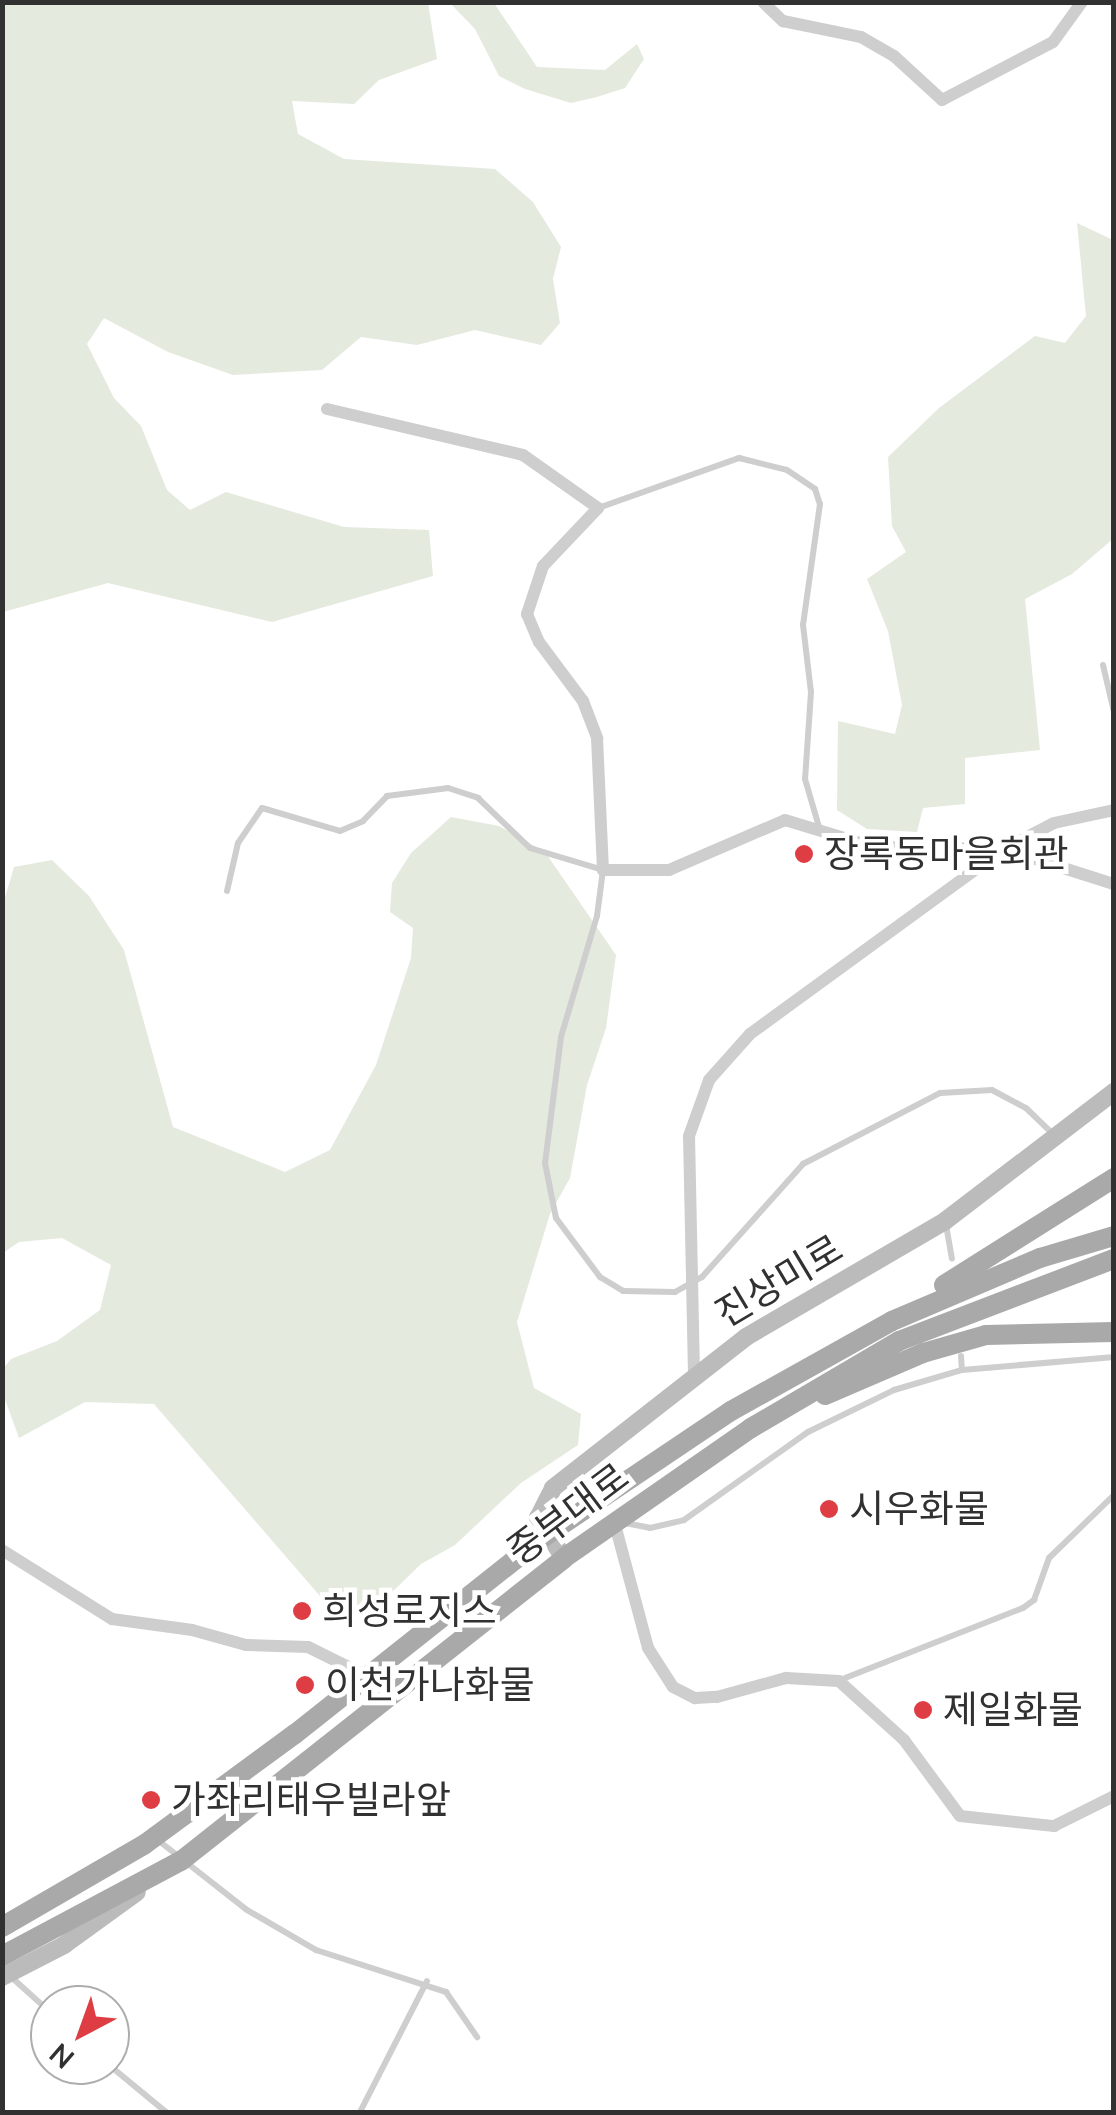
<!DOCTYPE html>
<meta charset="utf-8">
<style>
body{margin:0}
#map{position:relative;width:1116px;height:2115px;overflow:hidden;background:#fff;font-family:Mulish,"Noto Sans KR",sans-serif}
div>[style]{position:absolute}
[style*='--x']{left:calc(var(--x)*1px);top:calc(var(--y)*1px);width:calc(var(--w)*1px);rotate:calc(var(--a)*1deg)}
.green>*{inset:0;background:#e4eade}
.lane>*{height:6px;margin:-3px;padding:0 3px;transform-origin:3px;border-radius:3px;background:#cecece}
.street>*{height:12px;margin:-6px;padding:0 6px;transform-origin:6px;border-radius:6px;background:#cecece}
.secondary>*{height:18px;margin:-9px;padding:0 9px;transform-origin:9px;border-radius:9px;background:#bbb}
.primary>*{height:20px;margin:-10px;padding:0 10px;transform-origin:10px;border-radius:10px;background:#a9a9a9}
.dots>*{width:28px;height:28px;translate:-50% -50%;box-sizing:border-box;border:5px solid #fff;border-radius:50%}
span{translate:-50% -50%;white-space:nowrap;text-align:center;line-height:1.15;-webkit-text-stroke:10px #fff;paint-order:stroke}
.poi-label{font-size:38px;color:#313131}
.left{translate:0 -50%;text-align:left}
.street-label{font-size:38px;color:#313131}
.frame{position:absolute;inset:0;border:5px solid #313131;pointer-events:none}
.north{position:absolute;left:30px;top:1985px;width:100px;height:100px;box-sizing:border-box;background:#fff;border:2px solid #adadad;border-radius:50%;rotate:221deg;font-size:28px;font-weight:700;line-height:40px;text-align:center;color:#313131}
.north::after{content:'';display:block;margin:auto;width:35px;height:45px;background:#de3e43;clip-path:polygon(50% 0,100% 100%,50% 72%,0 100%)}
</style>
<div id="map">
<div class="green">
<div style="clip-path:polygon(3px 2px,428px 3px,437px 59px,379px 80px,354px 104px,292px 101px,298px 134px,344px 159px,495px 169px,533px 202px,561px 247px,553px 279px,560px 323px,541px 345px,475px 330px,417px 345px,361px 337px,322px 370px,233px 375px,168px 352px,104px 318px,87px 344px,114px 398px,141px 426px,167px 490px,190px 510px,226px 492px,344px 527px,429px 530px,433px 576px,272px 622px,108px 583px,3px 612px)"></div>
<div style="clip-path:polygon(450px 3px,494px 3px,537px 67px,605px 70px,637px 44px,644px 59px,625px 88px,597px 97px,571px 103px,525px 89px,499px 76px,475px 29px)"></div>
<div style="clip-path:polygon(1077px 223px,1113px 240px,1113px 539px,1072px 574px,1025px 599px,1040px 750px,965px 758px,965px 804px,923px 808px,917px 832px,867px 829px,837px 810px,838px 721px,895px 734px,902px 705px,888px 631px,867px 579px,906px 552px,892px 526px,888px 457px,939px 408px,1035px 336px,1065px 343px,1086px 316px)"></div>
<div style="clip-path:polygon(451px 817px,499px 826px,545px 852px,616px 955px,606px 1028px,587px 1085px,570px 1178px,550px 1214px,517px 1322px,534px 1388px,581px 1414px,578px 1445px,521px 1483px,455px 1545px,421px 1564px,386px 1598px,339px 1618px,154px 1404px,85px 1402px,19px 1438px,3px 1394px,2px 1370px,11px 1359px,57px 1341px,100px 1310px,111px 1265px,62px 1238px,19px 1242px,3px 1253px,2px 908px,14px 867px,52px 860px,89px 896px,124px 950px,173px 1127px,285px 1172px,330px 1150px,376px 1065px,411px 958px,413px 928px,390px 912px,392px 883px,411px 853px)"></div>
</div>
<div class="lane">
<div style="--x:598;--y:508;--w:150;--a:-19.5"></div>
<div style="--x:739;--y:458;--w:49;--a:14"></div>
<div style="--x:787;--y:470;--w:34;--a:34"></div>
<div style="--x:815;--y:489;--w:16;--a:72"></div>
<div style="--x:820;--y:504;--w:122;--a:98"></div>
<div style="--x:803;--y:625;--w:67;--a:83.2"></div>
<div style="--x:811;--y:692;--w:87;--a:93.9"></div>
<div style="--x:805;--y:779;--w:50;--a:73.7"></div>
<div style="--x:1103;--y:665;--w:48;--a:76.8"></div>
<div style="--x:227;--y:891;--w:49;--a:-77.1"></div>
<div style="--x:238;--y:843;--w:42;--a:-55.6"></div>
<div style="--x:262;--y:808;--w:81;--a:16.4"></div>
<div style="--x:340;--y:831;--w:25;--a:-23"></div>
<div style="--x:363;--y:821;--w:35;--a:-46"></div>
<div style="--x:387;--y:796;--w:62;--a:-7.5"></div>
<div style="--x:448;--y:788;--w:32;--a:18"></div>
<div style="--x:478;--y:798;--w:72;--a:43.9"></div>
<div style="--x:530;--y:848;--w:76;--a:16.8"></div>
<div style="--x:603;--y:870;--w:46;--a:97.4"></div>
<div style="--x:597;--y:916;--w:126;--a:106.6"></div>
<div style="--x:561;--y:1037;--w:127;--a:97.2"></div>
<div style="--x:545;--y:1163;--w:56;--a:78.7"></div>
<div style="--x:556;--y:1218;--w:74;--a:53.3"></div>
<div style="--x:600;--y:1277;--w:27;--a:31"></div>
<div style="--x:623;--y:1291;--w:52;--a:1.1"></div>
<div style="--x:675;--y:1292;--w:31;--a:-29"></div>
<div style="--x:702;--y:1277;--w:152;--a:-48.2"></div>
<div style="--x:803;--y:1164;--w:154;--a:-27.4"></div>
<div style="--x:940;--y:1093;--w:52;--a:-3.3"></div>
<div style="--x:992;--y:1090;--w:38;--a:28"></div>
<div style="--x:1026;--y:1108;--w:37;--a:44"></div>
<div style="--x:946;--y:1225;--w:34;--a:80"></div>
<div style="--x:961;--y:1356;--w:14;--a:86"></div>
<div style="--x:625;--y:1523;--w:25;--a:11"></div>
<div style="--x:650;--y:1528;--w:35;--a:-13"></div>
<div style="--x:684;--y:1520;--w:152;--a:-35.4"></div>
<div style="--x:808;--y:1432;--w:96;--a:-26"></div>
<div style="--x:894;--y:1390;--w:71;--a:-16.4"></div>
<div style="--x:962;--y:1370;--w:153;--a:-4.9"></div>
<div style="--x:840;--y:1680;--w:197;--a:-21.5"></div>
<div style="--x:1023;--y:1608;--w:14;--a:-36"></div>
<div style="--x:1034;--y:1600;--w:45;--a:-70.3"></div>
<div style="--x:1049;--y:1558;--w:91;--a:-44.1"></div>
<div style="--x:159;--y:1841;--w:112;--a:38.1"></div>
<div style="--x:247;--y:1910;--w:80;--a:30.1"></div>
<div style="--x:316;--y:1950;--w:137;--a:17.9"></div>
<div style="--x:446;--y:1992;--w:55;--a:55.4"></div>
<div style="--x:9;--y:1975;--w:55;--a:42.1"></div>
<div style="--x:109;--y:2065;--w:74;--a:39.5"></div>
<div style="--x:360;--y:2112;--w:147;--a:-62.9"></div>
</div>
<div class="street">
<div style="--x:763;--y:2;--w:28;--a:44"></div>
<div style="--x:783;--y:21;--w:80;--a:11.6"></div>
<div style="--x:861;--y:37;--w:38;--a:30"></div>
<div style="--x:894;--y:56;--w:65;--a:42.5"></div>
<div style="--x:942;--y:100;--w:125;--a:-27.6"></div>
<div style="--x:1053;--y:42;--w:49;--a:-54.1"></div>
<div style="--x:327;--y:409;--w:201;--a:13.2"></div>
<div style="--x:523;--y:455;--w:92;--a:35.2"></div>
<div style="--x:598;--y:508;--w:80;--a:133.5"></div>
<div style="--x:543;--y:566;--w:51;--a:108.4"></div>
<div style="--x:527;--y:614;--w:30;--a:67"></div>
<div style="--x:539;--y:642;--w:74;--a:53.3"></div>
<div style="--x:583;--y:701;--w:40;--a:69"></div>
<div style="--x:597;--y:738;--w:132;--a:87.4"></div>
<div style="--x:603;--y:870;--w:66;--a:0"></div>
<div style="--x:669;--y:870;--w:126;--a:-23.3"></div>
<div style="--x:785;--y:820;--w:93;--a:16.9"></div>
<div style="--x:874;--y:847;--w:130;--a:0.9"></div>
<div style="--x:1004;--y:849;--w:115;--a:17.7"></div>
<div style="--x:694;--y:1374;--w:238;--a:-91.2"></div>
<div style="--x:689;--y:1136;--w:59;--a:-70.3"></div>
<div style="--x:709;--y:1080;--w:62;--a:-48.3"></div>
<div style="--x:750;--y:1034;--w:314;--a:-36.1"></div>
<div style="--x:1004;--y:849;--w:56;--a:-27.5"></div>
<div style="--x:1054;--y:823;--w:61;--a:-12.2"></div>
<div style="--x:614;--y:1521;--w:131;--a:75"></div>
<div style="--x:648;--y:1648;--w:46;--a:57.3"></div>
<div style="--x:673;--y:1687;--w:25;--a:27"></div>
<div style="--x:695;--y:1698;--w:22;--a:-3"></div>
<div style="--x:717;--y:1697;--w:72;--a:-15.4"></div>
<div style="--x:786;--y:1678;--w:53;--a:3.2"></div>
<div style="--x:839;--y:1681;--w:88;--a:42.2"></div>
<div style="--x:904;--y:1740;--w:94;--a:53.6"></div>
<div style="--x:960;--y:1816;--w:95;--a:6.1"></div>
<div style="--x:1054;--y:1826;--w:67;--a:-26.6"></div>
<div style="--x:2;--y:1550;--w:130;--a:32.1"></div>
<div style="--x:112;--y:1619;--w:81;--a:7.8"></div>
<div style="--x:192;--y:1630;--w:56;--a:15.5"></div>
<div style="--x:246;--y:1645;--w:62;--a:1.8"></div>
<div style="--x:308;--y:1647;--w:68;--a:26.2"></div>
</div>
<div class="secondary">
<div style="--x:564;--y:1558;--w:48;--a:-123"></div>
<div style="--x:538;--y:1518;--w:34;--a:-63"></div>
<div style="--x:553;--y:1488;--w:245;--a:-38"></div>
<div style="--x:746;--y:1337;--w:230;--a:-30.2"></div>
<div style="--x:945;--y:1221;--w:213;--a:-37.4"></div>
<div style="--x:2;--y:1977;--w:70;--a:-27.3"></div>
<div style="--x:64;--y:1945;--w:90;--a:-36"></div>
</div>
<div class="primary">
<div style="--x:944;--y:1285;--w:201;--a:-32.2"></div>
<div style="--x:825;--y:1395;--w:107;--a:-23.2"></div>
<div style="--x:923;--y:1353;--w:66;--a:-15.9"></div>
<div style="--x:986;--y:1335;--w:128;--a:-1.3"></div>
<div style="--x:2;--y:1927;--w:165;--a:-30.1"></div>
<div style="--x:145;--y:1844;--w:186;--a:-36.3"></div>
<div style="--x:295;--y:1734;--w:319;--a:-38.4"></div>
<div style="--x:545;--y:1536;--w:224;--a:-33.9"></div>
<div style="--x:731;--y:1411;--w:184;--a:-29.2"></div>
<div style="--x:892;--y:1321;--w:161;--a:-23.1"></div>
<div style="--x:1040;--y:1258;--w:77;--a:-16.6"></div>
<div style="--x:2;--y:1956;--w:203;--a:-28"></div>
<div style="--x:181;--y:1861;--w:488;--a:-38.3"></div>
<div style="--x:564;--y:1558;--w:228;--a:-34.8"></div>
<div style="--x:751;--y:1428;--w:172;--a:-30.4"></div>
<div style="--x:899;--y:1341;--w:230;--a:-20.9"></div>
</div>
<div class="dots">
<div style="left:804px;top:854px;background:#de3e43"></div>
<div style="left:829px;top:1509px;background:#de3e43"></div>
<div style="left:302px;top:1611px;background:#de3e43"></div>
<div style="left:305px;top:1685px;background:#de3e43"></div>
<div style="left:923px;top:1710px;background:#de3e43"></div>
<div style="left:151px;top:1800px;background:#de3e43"></div>
</div>
<div class="poi-label">
<span class="left" style="left:824px;top:854px">장록동마을회관</span>
<span class="left" style="left:849px;top:1509px">시우화물</span>
<span class="left" style="left:322px;top:1611px">희성로지스</span>
<span class="left" style="left:325px;top:1685px">이천가나화물</span>
<span class="left" style="left:943px;top:1710px">제일화물</span>
<span class="left" style="left:171px;top:1800px">가좌리태우빌라앞</span>
</div>
<div class="street-label">
<span style="left:779px;top:1281px;rotate:-31deg">진상미로</span>
<span style="left:568px;top:1514px;rotate:-37deg">중부대로</span>
</div>
<div class="frame"></div>
<div class="north">N</div>
</div>
